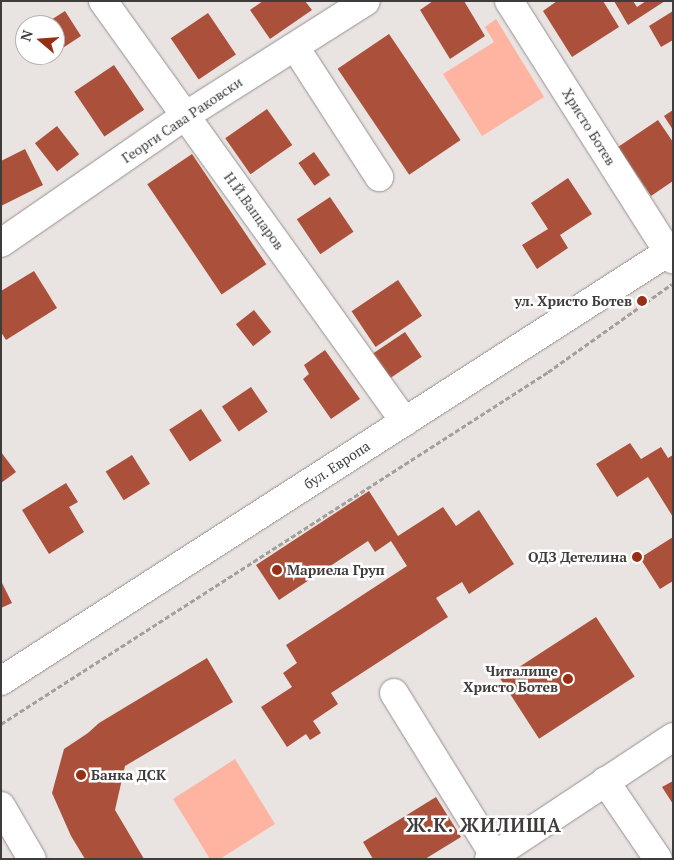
<!DOCTYPE html>
<meta charset="utf-8">
<style>
body{margin:0}
#map{position:relative;width:674px;height:860px;overflow:hidden;background:#e9e3e1;font-family:"PT Serif",serif}
div>[style]{position:absolute}
[style*='--x']{left:calc(var(--x)*1px);top:calc(var(--y)*1px);width:calc(var(--w)*1px);rotate:calc(var(--a)*1deg)}
.green>*{inset:0;background:#ffb4a1}
.building>*{inset:0;background:#ab503a;transform-origin:0 0}
.path>*{height:3px;margin-top:-1.5px;transform-origin:0;background:repeating-linear-gradient(90deg,#a39f9d 0 5px,transparent 0 7.5px)}
.roads{filter:drop-shadow(0 0 1px #979190) drop-shadow(0 0 1px #979190)}
.minor>*{height:28px;margin:-14px;padding:0 14px;transform-origin:14px;border-radius:14px;background:#fff}
.dots>*{width:14px;height:14px;translate:-50% -50%;box-sizing:border-box;border:2px solid #fff;border-radius:50%}
span{translate:-50% -50%;white-space:nowrap;text-align:center;line-height:1.15;-webkit-text-stroke:5px #fff;paint-order:stroke}
.street-label{font-size:14px;color:#3f3c3c}
.poi-label{font-size:14px;color:#3f3c3c;font-weight:700}
.right{translate:-100% -50%;text-align:right}
.left{translate:0 -50%;text-align:left}
.district-label{font-size:19px;color:#3f3c3c;font-weight:700;letter-spacing:1px}
.frame{position:absolute;inset:0;border:2px solid #3f3c3c;pointer-events:none}
.north{position:absolute;left:15px;top:15px;width:50px;height:50px;box-sizing:border-box;background:#fff;border:1px solid #b2b1b1;border-radius:50%;rotate:288deg;font-size:14px;font-weight:700;line-height:20px;text-align:center;color:#3f3c3c}
.north::after{content:'';display:block;margin:auto;width:18px;height:22px;background:#972f15;clip-path:polygon(50% 0,100% 100%,50% 72%,0 100%)}
</style>
<div id="map">
<div class="green">
<div style="clip-path:polygon(496px 19px,544px 97px,482px 136px,443px 74px,494px 42px,485px 27px)"></div>
<div style="clip-path:polygon(235px 759px,275px 824px,220px 859px,210px 859px,173px 799px)"></div>
</div>
<div class="building">
<div style="clip-path:polygon(263px 1px,305px 1px,312px 10px,270px 39px,250px 10px)"></div>
<div style="clip-path:polygon(433px 1px,464px 1px,485px 36px,450px 59px,420px 10px)"></div>
<div style="clip-path:polygon(557px 1px,603px 1px,619px 27px,572px 57px,543px 11px)"></div>
<div style="clip-path:polygon(614px 1px,633px 1px,637px 7px,646px 1px,665px 1px,628px 25px)"></div>
<div style="clip-path:polygon(65px 11px,81px 36px,55px 53px,55px 25px,43px 25px)"></div>
<div style="clip-path:polygon(673px 11px,673px 40px,661px 47px,649px 26px)"></div>
<div style="left:208px;top:13px;width:50px;height:45px;rotate:56deg"></div>
<div style="left:389px;top:34px;width:128px;height:62px;rotate:56deg"></div>
<div style="left:114px;top:65px;width:54px;height:48px;rotate:56deg"></div>
<div style="left:267px;top:109px;width:44px;height:51px;rotate:55deg"></div>
<div style="clip-path:polygon(673px 110px,673px 130px,664px 116px)"></div>
<div style="clip-path:polygon(658px 120px,673px 142px,673px 181px,651px 196px,618px 147px)"></div>
<div style="left:57px;top:126px;width:36px;height:28px;rotate:52deg"></div>
<div style="clip-path:polygon(25px 149px,43px 185px,1px 206px,1px 161px)"></div>
<div style="left:314px;top:152px;width:28px;height:19px;rotate:55deg"></div>
<div style="left:192px;top:154px;width:133px;height:54px;rotate:56deg"></div>
<div style="clip-path:polygon(568px 178px,592px 214px,560px 235px,568px 248px,537px 269px,522px 245px,548px 229px,531px 203px)"></div>
<div style="left:330px;top:197px;width:42px;height:40px;rotate:56deg"></div>
<div style="clip-path:polygon(34px 271px,57px 308px,6px 340px,1px 332px,1px 291px)"></div>
<div style="left:398px;top:280px;width:43px;height:56px;rotate:56deg"></div>
<div style="left:254px;top:310px;width:28px;height:23px;rotate:52deg"></div>
<div style="left:405px;top:332px;width:30px;height:40px;rotate:56deg"></div>
<div style="clip-path:polygon(325px 350px,360px 399px,331px 419px,303px 379px,309px 374px,304px 365px)"></div>
<div style="left:251px;top:387px;width:30px;height:35px;rotate:56deg"></div>
<div style="left:201px;top:409px;width:38px;height:38px;rotate:57deg"></div>
<div style="clip-path:polygon(630px 443px,641px 459px,661px 447px,668px 458px,673px 455px,673px 517px,648px 477px,617px 497px,596px 464px)"></div>
<div style="clip-path:polygon(1px 452px,16px 472px,1px 483px)"></div>
<div style="left:132px;top:455px;width:34px;height:31px;rotate:58deg"></div>
<div style="clip-path:polygon(66px 483px,78px 502px,69px 507px,84px 532px,49px 554px,22px 510px)"></div>
<div style="clip-path:polygon(369px 491px,398px 536px,443px 507px,456px 526px,479px 510px,514px 564px,469px 594px,462px 582px,436px 598px,448px 617px,331px 693px,338px 704px,313px 721px,321px 733px,310px 740px,306px 734px,287px 747px,261px 707px,292px 687px,283px 673px,297px 663px,286px 645px,407px 566px,391px 541px,375px 552px,368px 541px,279px 600px,256px 565px)"></div>
<div style="clip-path:polygon(673px 537px,673px 581px,660px 589px,640px 558px)"></div>
<div style="clip-path:polygon(1px 581px,12px 603px,1px 608px)"></div>
<div style="left:596px;top:617px;width:71px;height:114px;rotate:57deg"></div>
<div style="clip-path:polygon(207px 658px,233px 702px,125px 766px,115px 810px,144px 859px,85px 859px,71px 836px,52px 793px,64px 749px,88px 733px,99px 723px)"></div>
<div style="clip-path:polygon(673px 781px,673px 804px,662px 787px)"></div>
<div style="clip-path:polygon(436px 797px,461px 837px,425px 859px,373px 859px,363px 842px)"></div>
</div>
<div class="path">
<div style="--x:1;--y:724;--w:650;--a:-32.76"></div>
<div style="--x:548;--y:372;--w:152;--a:-35.4"></div>
</div>
<div class="roads">
<div class="minor">
<div style="--x:103;--y:1;--w:518;--a:54.35"></div>
<div style="--x:509;--y:1;--w:306;--a:57.6"></div>
<div style="--x:295;--y:47;--w:155;--a:57.1"></div>
<div style="--x:1;--y:243;--w:224;--a:-34.6"></div>
<div style="--x:185;--y:116;--w:214;--a:-32.4"></div>
<div style="--x:1;--y:681;--w:799;--a:-32.74"></div>
<div style="--x:394;--y:693;--w:190;--a:58.3"></div>
<div style="--x:605;--y:781;--w:94;--a:55.8"></div>
<div style="--x:1;--y:806;--w:61;--a:59.7"></div>
<div style="--x:489;--y:859;--w:221;--a:-33.5"></div>
</div>
</div>
<div class="dots">
<div style="left:642px;top:301px;background:#972f15"></div>
<div style="left:637px;top:557px;background:#972f15"></div>
<div style="left:277px;top:570px;background:#972f15"></div>
<div style="left:568px;top:679px;background:#972f15"></div>
<div style="left:81px;top:775px;background:#972f15"></div>
</div>
<div class="street-label">
<span style="left:182px;top:120px;rotate:-34deg">Георги Сава Раковски</span>
<span style="left:589px;top:127px;rotate:58deg">Христо Ботев</span>
<span style="left:254px;top:211px;rotate:54deg">Н.Й.Вапцаров</span>
<span style="left:337px;top:465px;rotate:-33deg">бул. Европа</span>
</div>
<div class="poi-label">
<span class="right" style="left:632px;top:301px">ул. Христо Ботев</span>
<span class="right" style="left:627px;top:557px">ОДЗ Детелина</span>
<span class="left" style="left:287px;top:570px">Мариела Груп</span>
<span class="right" style="left:558px;top:679px">Читалище<br>Христо Ботев</span>
<span class="left" style="left:91px;top:775px">Банка ДСК</span>
</div>
<div class="district-label">
<span style="left:484px;top:825px">Ж.К. ЖИЛИЩА</span>
</div>
<div class="frame"></div>
<div class="north">N</div>
</div>
